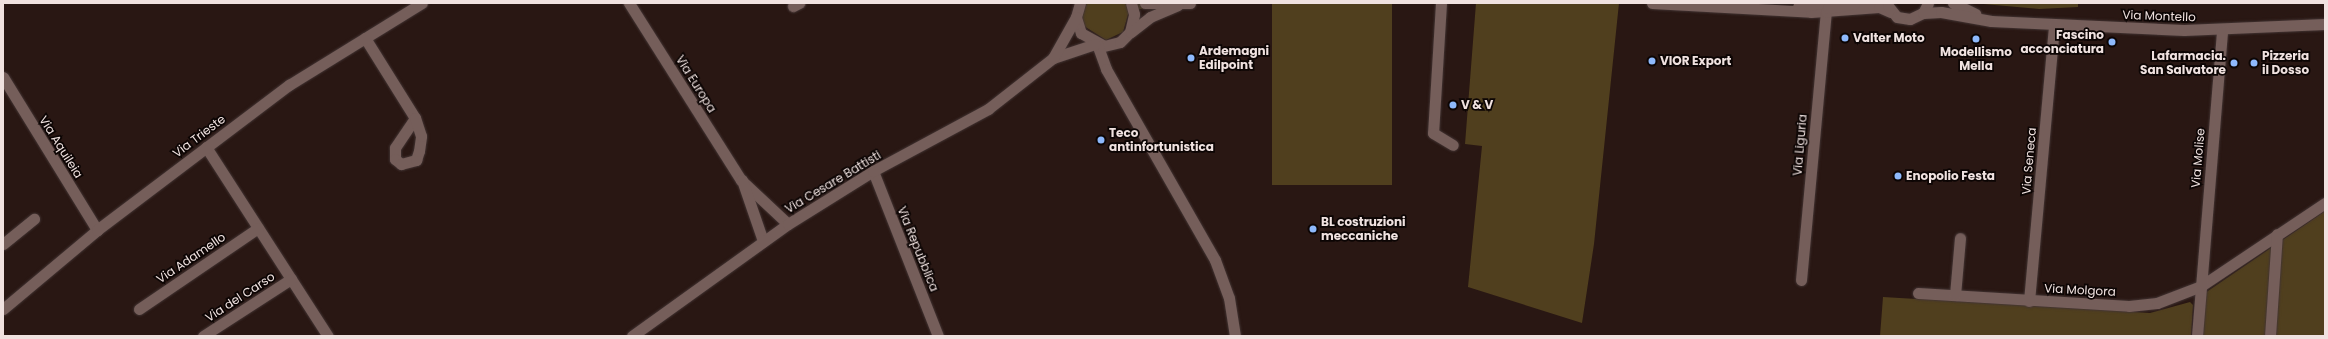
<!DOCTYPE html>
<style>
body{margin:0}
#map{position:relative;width:2328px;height:339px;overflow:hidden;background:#291713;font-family:Poppins,sans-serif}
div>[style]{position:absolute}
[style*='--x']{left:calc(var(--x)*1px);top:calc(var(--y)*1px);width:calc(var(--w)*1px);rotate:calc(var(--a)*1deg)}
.green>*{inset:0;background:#503f1e;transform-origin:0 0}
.roads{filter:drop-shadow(0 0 1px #423433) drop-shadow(0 0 1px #423433)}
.minor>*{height:11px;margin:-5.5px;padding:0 5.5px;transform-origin:5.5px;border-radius:5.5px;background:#755e5a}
.dots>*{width:11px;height:11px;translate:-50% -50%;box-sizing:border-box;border:2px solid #0c0504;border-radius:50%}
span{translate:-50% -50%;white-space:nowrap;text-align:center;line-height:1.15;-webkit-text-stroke:3.5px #0c0504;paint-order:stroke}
.street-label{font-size:12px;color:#f0e2e0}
.poi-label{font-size:12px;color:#f0e2e0;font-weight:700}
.right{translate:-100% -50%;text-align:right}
.left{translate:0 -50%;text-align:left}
.frame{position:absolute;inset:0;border:4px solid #f0e2e0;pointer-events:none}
</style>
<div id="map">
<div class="green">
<div style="clip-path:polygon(1087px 3px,1125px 3px,1127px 6px,1126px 3px,1174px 3px,1129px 11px,1123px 32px,1106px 40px,1084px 26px,1082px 13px)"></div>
<div style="left:1272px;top:3px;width:120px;height:182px"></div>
<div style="clip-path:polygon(1476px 3px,1619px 3px,1594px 244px,1582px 323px,1468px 287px,1482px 146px,1465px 144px)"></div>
<div style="clip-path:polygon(1972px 3px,2078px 3px,2078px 7px,2039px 9px)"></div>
<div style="clip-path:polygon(2325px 211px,2325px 336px,2202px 336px,2205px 293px)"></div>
<div style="clip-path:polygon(1883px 297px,2150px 313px,2190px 302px,2193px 305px,2191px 336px,1880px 336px)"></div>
</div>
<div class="roads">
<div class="minor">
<div style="--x:629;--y:3;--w:209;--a:57.7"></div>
<div style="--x:741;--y:180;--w:64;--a:43.1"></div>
<div style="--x:1080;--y:3;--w:15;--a:106"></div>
<div style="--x:1076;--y:17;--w:17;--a:73"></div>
<div style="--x:1081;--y:33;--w:26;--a:29"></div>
<div style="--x:1104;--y:46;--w:16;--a:-14"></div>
<div style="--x:1120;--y:42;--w:14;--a:-45"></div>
<div style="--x:1130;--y:32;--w:18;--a:-77"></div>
<div style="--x:1134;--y:14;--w:11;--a:-105"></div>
<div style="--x:1145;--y:3;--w:45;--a:0"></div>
<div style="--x:1441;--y:3;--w:130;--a:93.5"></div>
<div style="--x:1433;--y:133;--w:23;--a:31"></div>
<div style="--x:1652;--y:3;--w:159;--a:3.2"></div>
<div style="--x:1811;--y:12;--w:68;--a:-4.2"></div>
<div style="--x:1879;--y:7;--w:13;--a:23"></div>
<div style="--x:1953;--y:3;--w:25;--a:26"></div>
<div style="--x:793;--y:6;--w:7;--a:-27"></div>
<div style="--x:1888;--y:6;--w:14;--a:51"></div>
<div style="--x:1897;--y:17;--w:13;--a:9"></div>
<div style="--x:1910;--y:19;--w:14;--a:-25"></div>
<div style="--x:1923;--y:13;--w:11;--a:-63"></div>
<div style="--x:1798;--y:7;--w:23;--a:-10"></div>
<div style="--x:1923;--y:13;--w:18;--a:-3"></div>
<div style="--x:1941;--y:12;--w:51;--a:10.2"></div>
<div style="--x:1991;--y:21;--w:193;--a:2.7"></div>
<div style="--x:2184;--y:30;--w:141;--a:-2.4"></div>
<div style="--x:1131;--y:32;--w:24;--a:-38"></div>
<div style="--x:1150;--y:17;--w:30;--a:-23"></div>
<div style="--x:365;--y:38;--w:94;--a:58"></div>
<div style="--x:415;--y:118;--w:36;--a:124"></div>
<div style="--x:395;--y:148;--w:11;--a:90"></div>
<div style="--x:395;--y:159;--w:8;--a:40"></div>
<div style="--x:401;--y:164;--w:16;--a:-15"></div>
<div style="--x:416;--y:160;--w:9;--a:-72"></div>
<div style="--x:419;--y:151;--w:15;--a:-82"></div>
<div style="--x:421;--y:136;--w:19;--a:-108"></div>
<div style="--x:1097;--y:44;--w:27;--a:70"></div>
<div style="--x:1106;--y:69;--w:220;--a:60.3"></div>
<div style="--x:1215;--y:260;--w:40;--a:69.8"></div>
<div style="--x:1229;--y:298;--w:38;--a:81"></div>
<div style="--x:1053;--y:58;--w:44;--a:-18.4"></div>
<div style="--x:3;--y:77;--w:180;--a:58.4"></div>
<div style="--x:206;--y:147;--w:225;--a:57.2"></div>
<div style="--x:873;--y:171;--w:177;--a:68.5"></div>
<div style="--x:742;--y:180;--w:65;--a:71"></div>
<div style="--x:3;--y:244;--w:40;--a:-39"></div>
<div style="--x:1801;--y:280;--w:269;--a:-84.7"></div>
<div style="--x:1826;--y:12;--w:4;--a:-63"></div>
<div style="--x:1828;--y:8;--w:27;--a:-10"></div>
<div style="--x:1918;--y:293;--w:211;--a:3.5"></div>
<div style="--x:2129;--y:306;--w:28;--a:-6"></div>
<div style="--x:2157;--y:303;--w:47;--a:-21.1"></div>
<div style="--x:2201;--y:286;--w:149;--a:-33.8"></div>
<div style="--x:1955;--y:295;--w:57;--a:-85"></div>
<div style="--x:2029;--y:301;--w:277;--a:-84.8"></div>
<div style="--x:3;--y:309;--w:123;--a:-40"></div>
<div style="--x:97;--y:230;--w:241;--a:-37.1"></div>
<div style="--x:289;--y:85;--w:156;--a:-31.7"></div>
<div style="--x:139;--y:309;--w:144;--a:-34.2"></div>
<div style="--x:203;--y:336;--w:105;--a:-32.9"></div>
<div style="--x:632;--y:336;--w:192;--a:-35.7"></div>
<div style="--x:788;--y:224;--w:100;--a:-31.9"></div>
<div style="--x:873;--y:171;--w:131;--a:-28.3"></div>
<div style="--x:988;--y:109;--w:83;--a:-38.1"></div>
<div style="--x:1053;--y:58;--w:47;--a:-60.7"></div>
<div style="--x:2197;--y:336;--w:306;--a:-85.3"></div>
<div style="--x:2270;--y:336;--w:102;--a:-86.1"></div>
</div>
</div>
<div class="dots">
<div style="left:1845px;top:38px;background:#8eb9fc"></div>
<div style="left:1976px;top:39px;background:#8eb9fc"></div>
<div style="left:2112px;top:42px;background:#8eb9fc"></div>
<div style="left:1191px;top:58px;background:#8eb9fc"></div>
<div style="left:1652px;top:61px;background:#8eb9fc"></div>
<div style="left:2234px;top:63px;background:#8eb9fc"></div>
<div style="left:2254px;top:63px;background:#8eb9fc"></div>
<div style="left:1453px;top:105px;background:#8eb9fc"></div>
<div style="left:1101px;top:140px;background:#8eb9fc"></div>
<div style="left:1898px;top:176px;background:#8eb9fc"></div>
<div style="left:1313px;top:229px;background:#8eb9fc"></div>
</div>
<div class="street-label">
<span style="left:2159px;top:16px;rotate:2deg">Via Montello</span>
<span style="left:696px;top:84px;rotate:58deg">Via Europa</span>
<span style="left:199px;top:136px;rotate:-37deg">Via Trieste</span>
<span style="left:1800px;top:145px;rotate:-85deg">Via Liguria</span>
<span style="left:61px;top:147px;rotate:58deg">Via Aquileia</span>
<span style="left:2198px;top:158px;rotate:-85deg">Via Molise</span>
<span style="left:2029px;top:161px;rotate:-85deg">Via Seneca</span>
<span style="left:833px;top:182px;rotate:-31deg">Via Cesare Battisti</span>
<span style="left:918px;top:249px;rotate:68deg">Via Repubblica</span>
<span style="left:191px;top:258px;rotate:-34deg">Via Adamello</span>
<span style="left:2080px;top:290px;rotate:3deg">Via Molgora</span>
<span style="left:240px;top:297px;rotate:-33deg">Via del Carso</span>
</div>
<div class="poi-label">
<span class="right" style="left:2104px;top:42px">Fascino<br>acconciatura</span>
<span class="left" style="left:1853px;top:38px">Valter Moto</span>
<span class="left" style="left:1199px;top:58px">Ardemagni<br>Edilpoint</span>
<span style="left:1976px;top:59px">Modellismo<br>Mella</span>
<span class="right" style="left:2226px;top:63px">Lafarmacia.<br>San Salvatore</span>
<span class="left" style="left:2262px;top:63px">Pizzeria<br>il Dosso</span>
<span class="left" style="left:1660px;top:61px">VIOR Export</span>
<span class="left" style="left:1461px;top:105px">V &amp; V</span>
<span class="left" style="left:1109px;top:140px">Teco<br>antinfortunistica</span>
<span class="left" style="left:1906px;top:176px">Enopolio Festa</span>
<span class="left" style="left:1321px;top:229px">BL costruzioni<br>meccaniche</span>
</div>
<div class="frame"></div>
</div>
